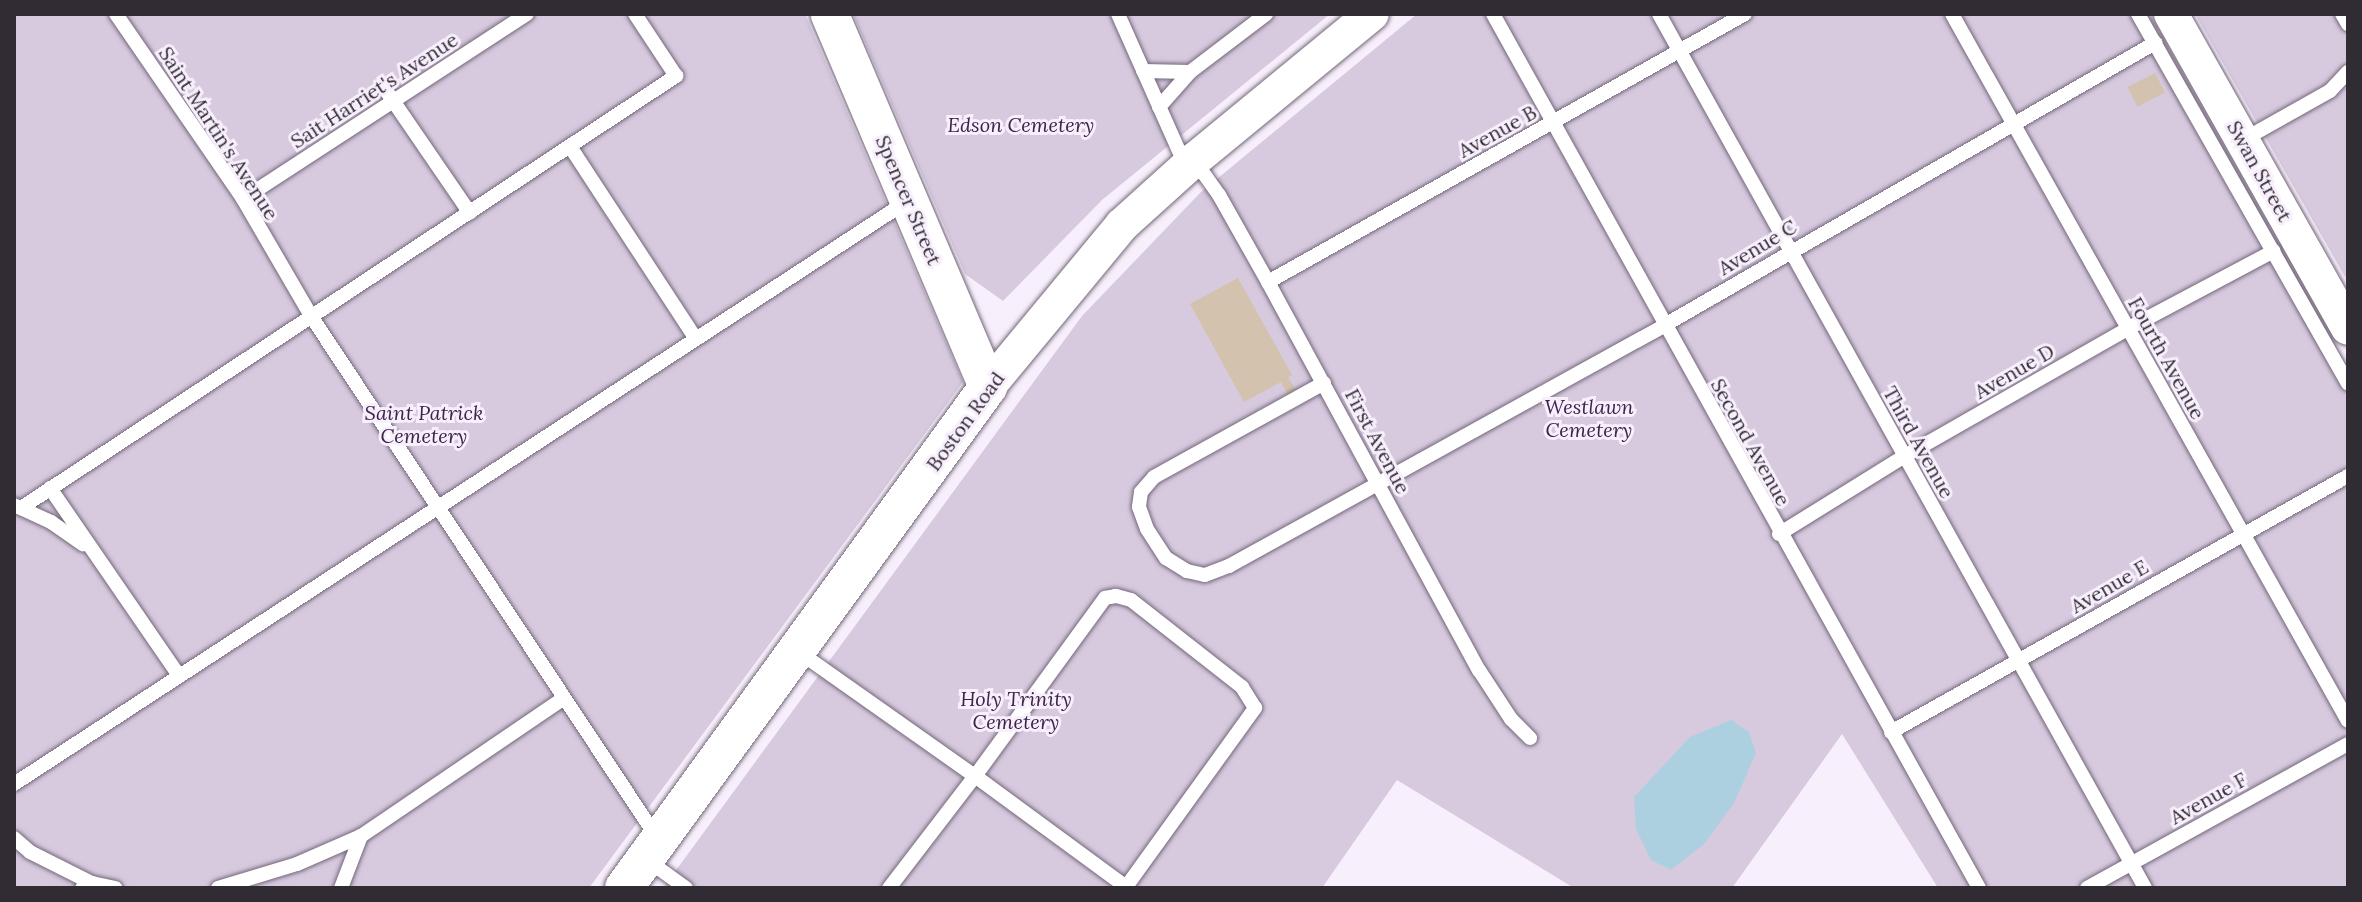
<!DOCTYPE html>
<style>
body{margin:0}
#map{position:relative;width:2362px;height:902px;overflow:hidden;background:#f8effc;font-family:Lora,serif}
div>[style]{position:absolute}
[style*='--x']{left:calc(var(--x)*1px);top:calc(var(--y)*1px);width:calc(var(--w)*1px);rotate:calc(var(--a)*1deg)}
.green>*{inset:0;background:#d7cadf}
.water>*{inset:0;background:#add0e1}
.building>*{inset:0;background:#d2c2ae;transform-origin:0 0}
.roads{filter:drop-shadow(0 0 2px #736779) drop-shadow(0 0 2px #736779)}
.service>*{height:14px;margin:-7px;padding:0 7px;transform-origin:7px;border-radius:7px;background:#fff}
.tertiary>*{height:34px;margin:-17px;padding:0 17px;transform-origin:17px;border-radius:17px;background:#fff}
.secondary>*{height:38px;margin:-19px;padding:0 19px;transform-origin:19px;border-radius:19px;background:#fff}
span{translate:-50% -50%;white-space:nowrap;text-align:center;line-height:1.15;-webkit-text-stroke:6px #f8effc;paint-order:stroke}
.street-label{font-size:20px;color:#312c34}
.park-label{font-size:20px;color:#3d234a;font-style:italic}
.frame{position:absolute;inset:0;border:16px solid #312c34;pointer-events:none}
</style>
<div id="map">
<div class="green">
<div style="clip-path:polygon(14px 14px,805px 14px,963px 382px,589px 888px,14px 888px)"></div>
<div style="clip-path:polygon(853px 14px,1330px 14px,1102px 200px,1003px 301px,965px 274px)"></div>
<div style="clip-path:polygon(1417px 14px,2150px 14px,2348px 368px,2348px 888px,1938px 888px,1842px 734px,1732px 888px,1574px 888px,1397px 780px,1322px 888px,663px 888px,1082px 316px,1200px 193px)"></div>
<div style="clip-path:polygon(2195px 14px,2348px 14px,2348px 282px)"></div>
</div>
<div class="water">
<div style="clip-path:polygon(1731px 720px,1749px 732px,1756px 753px,1734px 803px,1704px 844px,1671px 870px,1651px 860px,1636px 829px,1634px 797px,1690px 737px)"></div>
</div>
<div class="building">
<div style="left:2155px;top:73px;width:22px;height:31px;rotate:63deg"></div>
<div style="clip-path:polygon(1238px 278px,1292px 375px,1288px 377px,1297px 393px,1289px 398px,1281px 382px,1244px 402px,1190px 304px)"></div>
</div>
<div class="roads">
<div class="service">
<div style="--x:116;--y:14;--w:224;--a:55.5"></div>
<div style="--x:243;--y:199;--w:135;--a:59.8"></div>
<div style="--x:311;--y:316;--w:628;--a:56.44"></div>
<div style="--x:1118;--y:14;--w:167;--a:66"></div>
<div style="--x:1493;--y:14;--w:1000;--a:60.92"></div>
<div style="--x:1659;--y:14;--w:1000;--a:60.92"></div>
<div style="--x:1952;--y:14;--w:810;--a:60.75"></div>
<div style="--x:2138;--y:14;--w:425;--a:60.4"></div>
<div style="--x:2342;--y:14;--w:12;--a:59"></div>
<div style="--x:1143;--y:71;--w:47;--a:1.2"></div>
<div style="--x:385;--y:89;--w:150;--a:55.6"></div>
<div style="--x:1159;--y:107;--w:47;--a:-48.5"></div>
<div style="--x:1190;--y:72;--w:96;--a:-37.3"></div>
<div style="--x:2243;--y:140;--w:100;--a:-29.4"></div>
<div style="--x:2330;--y:91;--w:26;--a:-47"></div>
<div style="--x:571;--y:148;--w:228;--a:56.8"></div>
<div style="--x:1194;--y:160;--w:43;--a:54.5"></div>
<div style="--x:1219;--y:195;--w:100;--a:60.6"></div>
<div style="--x:1268;--y:282;--w:442;--a:61.5"></div>
<div style="--x:1479;--y:670;--w:59;--a:56.9"></div>
<div style="--x:1511;--y:719;--w:27;--a:45"></div>
<div style="--x:243;--y:199;--w:339;--a:-33.1"></div>
<div style="--x:1268;--y:282;--w:547;--a:-29.33"></div>
<div style="--x:1324;--y:383;--w:194;--a:151.1"></div>
<div style="--x:1154;--y:477;--w:20;--a:131"></div>
<div style="--x:1141;--y:492;--w:15;--a:98"></div>
<div style="--x:1139;--y:507;--w:23;--a:70"></div>
<div style="--x:1147;--y:529;--w:35;--a:57"></div>
<div style="--x:1166;--y:558;--w:25;--a:32"></div>
<div style="--x:1187;--y:571;--w:18;--a:13"></div>
<div style="--x:1205;--y:575;--w:26;--a:-21"></div>
<div style="--x:1229;--y:566;--w:496;--a:-28.9"></div>
<div style="--x:1663;--y:326;--w:568;--a:-29.91"></div>
<div style="--x:50;--y:488;--w:228;--a:55.5"></div>
<div style="--x:14;--y:505;--w:41;--a:24.7"></div>
<div style="--x:51;--y:522;--w:39;--a:35"></div>
<div style="--x:21;--y:508;--w:785;--a:-33.41"></div>
<div style="--x:676;--y:76;--w:74;--a:-123.5"></div>
<div style="--x:1779;--y:534;--w:146;--a:-31.8"></div>
<div style="--x:1903;--y:457;--w:258;--a:-29.7"></div>
<div style="--x:2127;--y:329;--w:166;--a:-28"></div>
<div style="--x:799;--y:652;--w:215;--a:35.2"></div>
<div style="--x:975;--y:776;--w:187;--a:36.3"></div>
<div style="--x:1126;--y:887;--w:221;--a:-54.2"></div>
<div style="--x:1255;--y:708;--w:25;--a:-122"></div>
<div style="--x:1242;--y:687;--w:141;--a:-141.9"></div>
<div style="--x:1131;--y:600;--w:16;--a:-165"></div>
<div style="--x:1116;--y:596;--w:11;--a:170"></div>
<div style="--x:1105;--y:598;--w:220;--a:126.1"></div>
<div style="--x:975;--y:776;--w:141;--a:127.5"></div>
<div style="--x:1891;--y:732;--w:524;--a:-29.26"></div>
<div style="--x:14;--y:784;--w:1065;--a:-33.12"></div>
<div style="--x:14;--y:838;--w:21;--a:41"></div>
<div style="--x:30;--y:852;--w:69;--a:26.6"></div>
<div style="--x:92;--y:883;--w:11;--a:153"></div>
<div style="--x:647;--y:860;--w:48;--a:35.7"></div>
<div style="--x:92;--y:883;--w:24;--a:12"></div>
<div style="--x:218;--y:888;--w:83;--a:-16.9"></div>
<div style="--x:297;--y:864;--w:70;--a:-23.6"></div>
<div style="--x:341;--y:888;--w:56;--a:-69"></div>
<div style="--x:361;--y:836;--w:245;--a:-34.2"></div>
<div style="--x:2087;--y:888;--w:298;--a:-28.9"></div>
</div>
<div class="tertiary">
<div style="--x:2171;--y:14;--w:360;--a:60.6"></div>
<div style="--x:988;--y:387;--w:210;--a:-50.4"></div>
<div style="--x:1122;--y:225;--w:97;--a:-42.1"></div>
<div style="--x:1194;--y:160;--w:230;--a:-39.4"></div>
</div>
<div class="secondary">
<div style="--x:624;--y:888;--w:619;--a:-54"></div>
<div style="--x:988;--y:387;--w:405;--a:-113"></div>
</div>
</div>
<div class="street-label">
<span style="left:374px;top:90px;rotate:-33deg">Sait Harriet's Avenue</span>
<span style="left:1497px;top:131px;rotate:-29deg">Avenue B</span>
<span style="left:219px;top:133px;rotate:57deg">Saint Martin's Avenue</span>
<span style="left:2260px;top:171px;rotate:61deg">Swan Street</span>
<span style="left:909px;top:200px;rotate:67deg">Spencer Street</span>
<span style="left:1757px;top:247px;rotate:-31deg">Avenue C</span>
<span style="left:2167px;top:358px;rotate:61deg">Fourth Avenue</span>
<span style="left:2014px;top:371px;rotate:-30deg">Avenue D</span>
<span style="left:965px;top:421px;rotate:-54deg">Boston Road</span>
<span style="left:1378px;top:441px;rotate:62deg">First Avenue</span>
<span style="left:1751px;top:442px;rotate:61deg">Second Avenue</span>
<span style="left:1919px;top:442px;rotate:61deg">Third Avenue</span>
<span style="left:2109px;top:586px;rotate:-30deg">Avenue E</span>
<span style="left:2208px;top:798px;rotate:-29deg">Avenue F</span>
</div>
<div class="park-label">
<span style="left:1021px;top:124px">Edson Cemetery</span>
<span style="left:1589px;top:418px">Westlawn<br>Cemetery</span>
<span style="left:424px;top:424px">Saint Patrick<br>Cemetery</span>
<span style="left:1016px;top:710px">Holy Trinity<br>Cemetery</span>
</div>
<div class="frame"></div>
</div>
